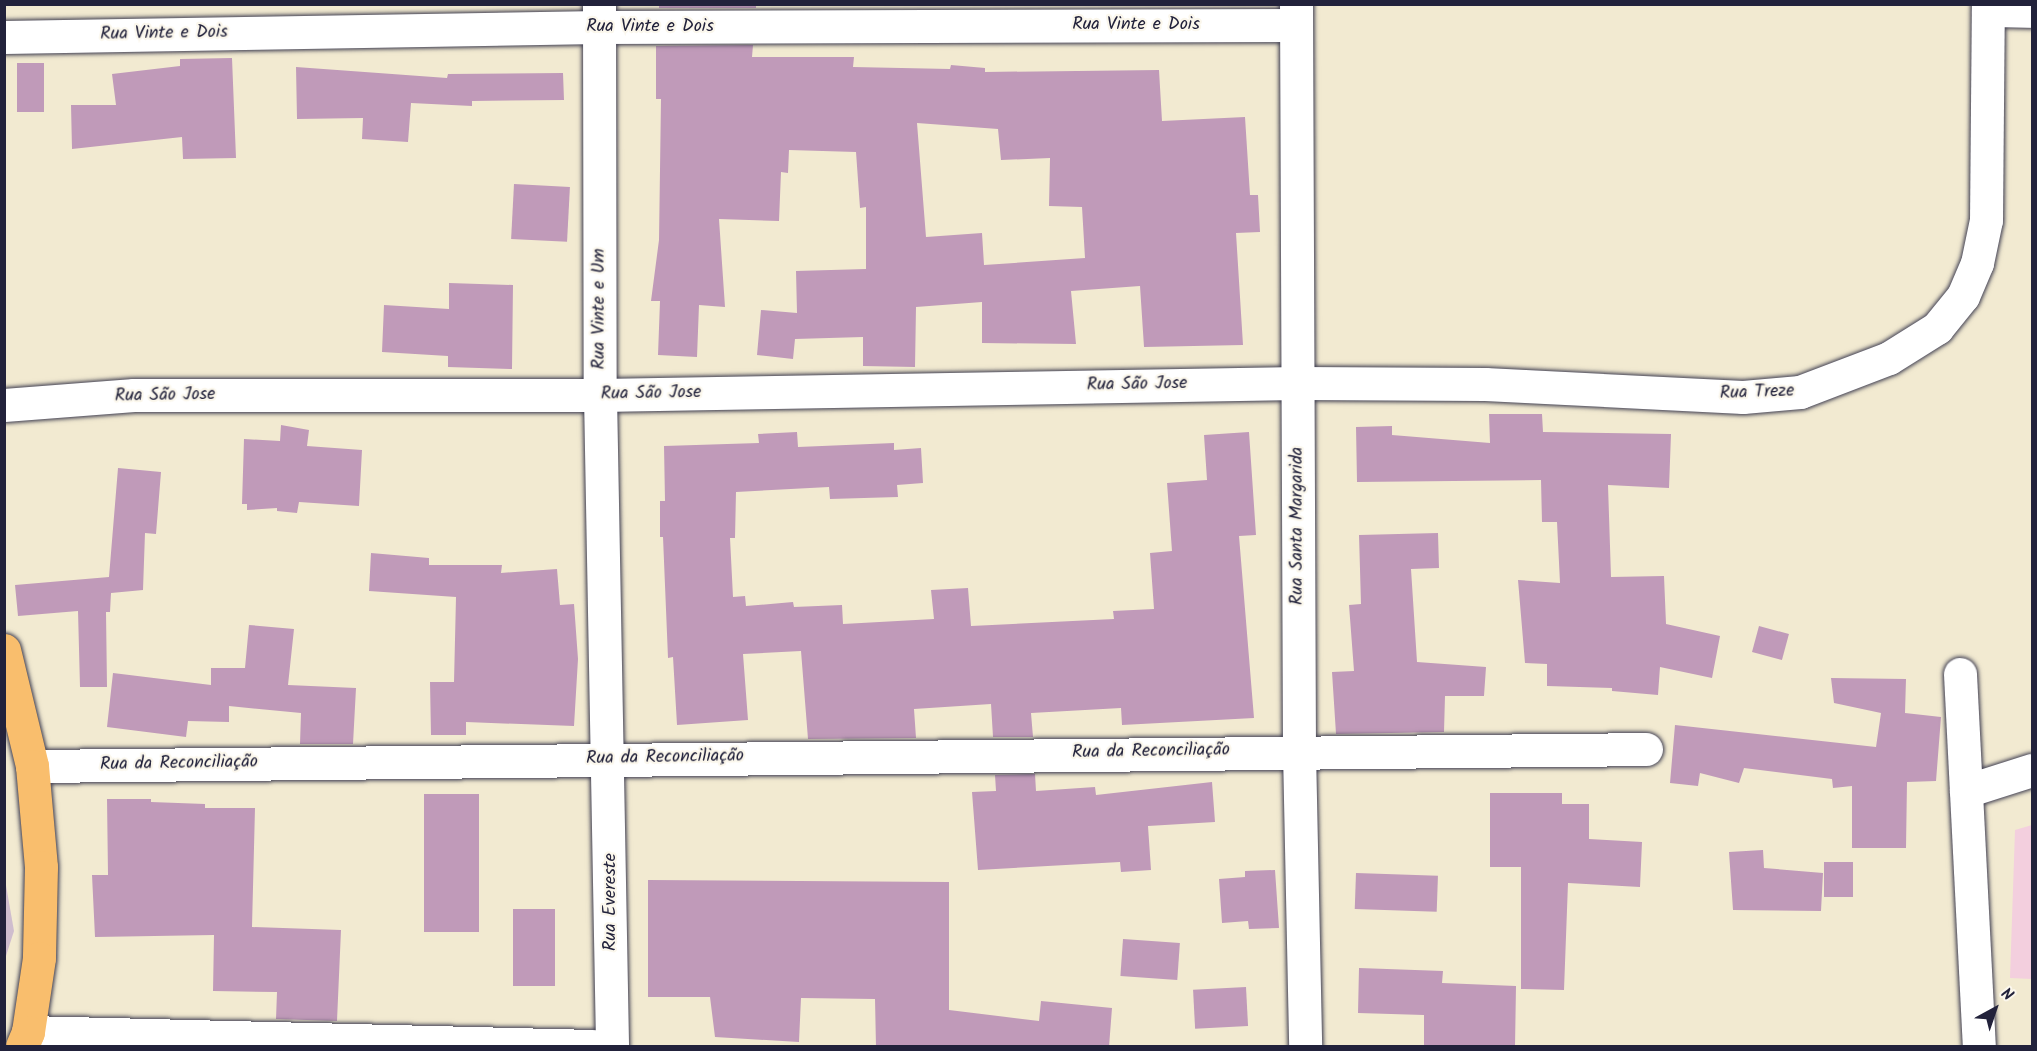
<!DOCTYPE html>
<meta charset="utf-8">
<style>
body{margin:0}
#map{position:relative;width:2037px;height:1051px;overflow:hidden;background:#f2ead1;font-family:Kalam,sans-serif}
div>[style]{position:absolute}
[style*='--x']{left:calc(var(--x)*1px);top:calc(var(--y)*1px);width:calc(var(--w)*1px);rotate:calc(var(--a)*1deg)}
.built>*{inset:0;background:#f3cfde}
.industrial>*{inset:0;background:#cfbdce}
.building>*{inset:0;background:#c09ab9;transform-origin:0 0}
.roads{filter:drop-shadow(0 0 2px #414052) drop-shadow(0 0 2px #414052)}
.minor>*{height:33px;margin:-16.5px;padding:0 16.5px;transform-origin:16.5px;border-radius:16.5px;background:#fff}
.major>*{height:33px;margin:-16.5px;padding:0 16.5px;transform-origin:16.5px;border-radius:16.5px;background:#f9be6d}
span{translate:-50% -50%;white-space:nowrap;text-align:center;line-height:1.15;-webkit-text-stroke:4.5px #fbf7ec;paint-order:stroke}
.street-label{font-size:18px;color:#22223b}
.frame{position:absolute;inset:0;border:6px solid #22223b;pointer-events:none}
.north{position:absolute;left:1965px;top:979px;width:60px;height:60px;-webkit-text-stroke:4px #fbf7ec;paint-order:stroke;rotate:40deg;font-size:16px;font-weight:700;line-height:24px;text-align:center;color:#22223b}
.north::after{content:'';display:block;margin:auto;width:21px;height:27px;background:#22223b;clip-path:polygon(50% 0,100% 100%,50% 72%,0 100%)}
</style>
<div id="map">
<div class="built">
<div style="clip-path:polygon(2032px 825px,2032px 979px,2010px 978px,2015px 830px)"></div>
</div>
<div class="industrial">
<div style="clip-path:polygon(4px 874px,14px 931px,5px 959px,4px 959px)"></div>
</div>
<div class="building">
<div style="left:659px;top:4px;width:97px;height:4px"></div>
<div style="clip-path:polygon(evenodd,753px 45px,752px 57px,854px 57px,853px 67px,950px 69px,951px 65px,985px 68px,985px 72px,1159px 70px,1162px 121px,1245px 117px,1250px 195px,1258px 195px,1260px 232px,1236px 233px,1243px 345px,1144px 347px,1140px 286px,1071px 291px,1076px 344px,982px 343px,982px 302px,916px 307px,915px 367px,863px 366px,863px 337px,795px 339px,793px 359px,757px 355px,761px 310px,797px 313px,796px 271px,866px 269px,866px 207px,860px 208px,856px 152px,789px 150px,788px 173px,781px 172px,779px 221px,719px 219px,725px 307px,699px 305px,697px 357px,658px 355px,660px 301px,651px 301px,659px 240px,661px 99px,656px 99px,656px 46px,753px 45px,917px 123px,998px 129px,1001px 160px,1050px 158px,1049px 206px,1082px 207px,1085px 258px,984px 265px,982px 233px,926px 237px,917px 123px)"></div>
<div style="clip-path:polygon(232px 58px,236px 158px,183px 159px,182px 137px,72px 149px,71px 105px,116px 105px,112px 74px,180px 66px,180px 59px)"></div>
<div style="left:17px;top:63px;width:27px;height:49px"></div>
<div style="clip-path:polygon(296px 67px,447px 78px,448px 74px,563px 73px,564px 100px,472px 101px,472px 106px,411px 103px,408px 142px,362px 139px,363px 118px,297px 119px)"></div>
<div style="left:514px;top:184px;width:56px;height:55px;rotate:3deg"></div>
<div style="clip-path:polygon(449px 283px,513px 285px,512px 369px,448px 367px,448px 356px,382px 352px,384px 305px,449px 309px)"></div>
<div style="clip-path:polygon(1489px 414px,1542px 414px,1543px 432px,1671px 434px,1669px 488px,1608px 485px,1611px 577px,1664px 576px,1666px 624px,1720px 636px,1712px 678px,1660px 667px,1658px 695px,1612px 691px,1612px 688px,1547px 686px,1547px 664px,1525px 663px,1518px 580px,1560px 583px,1557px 522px,1542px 522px,1541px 480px,1357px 482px,1356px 427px,1392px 426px,1392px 435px,1490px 443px)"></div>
<div style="clip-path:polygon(281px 425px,309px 430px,307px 446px,362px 450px,359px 506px,299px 502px,297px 513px,277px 511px,277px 508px,247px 510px,247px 504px,242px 504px,244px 439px,280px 441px)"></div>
<div style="clip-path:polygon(797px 432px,798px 447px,894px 443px,894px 450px,921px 448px,923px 483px,897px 485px,898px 497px,830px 499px,829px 487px,736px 492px,735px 538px,730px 538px,733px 597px,745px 596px,746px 606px,793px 602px,794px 607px,842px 605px,843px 624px,934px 619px,931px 590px,968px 588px,971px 626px,1114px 619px,1113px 611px,1154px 609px,1150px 553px,1172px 551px,1167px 483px,1207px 480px,1204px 435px,1249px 432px,1256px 535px,1239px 536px,1254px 718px,1122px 725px,1121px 708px,1031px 713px,1033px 737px,993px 737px,991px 704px,914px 709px,916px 738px,808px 739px,801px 651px,743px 654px,748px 720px,677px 725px,673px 657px,668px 658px,663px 537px,660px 537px,660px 501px,665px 501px,664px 446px,759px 443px,758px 434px)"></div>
<div style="clip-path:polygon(118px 468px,161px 472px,156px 534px,145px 533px,143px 590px,111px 593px,110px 612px,106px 612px,107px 687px,80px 687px,78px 611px,18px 616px,15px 585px,109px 577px)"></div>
<div style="clip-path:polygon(1438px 533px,1439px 568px,1411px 569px,1417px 662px,1486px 667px,1484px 696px,1445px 696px,1444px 732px,1336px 734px,1332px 672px,1354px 671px,1349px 605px,1361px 604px,1359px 535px)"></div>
<div style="clip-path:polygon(371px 553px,429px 558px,429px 565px,502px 565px,501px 573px,557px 569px,560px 605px,574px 604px,578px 659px,574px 726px,466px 722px,466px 735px,431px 735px,430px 682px,454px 682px,456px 597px,369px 591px)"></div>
<div style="clip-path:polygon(249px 625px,294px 629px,288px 685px,356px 688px,353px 744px,300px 744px,301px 713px,229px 706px,229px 722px,188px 721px,186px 737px,107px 727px,113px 673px,211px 685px,211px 668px,245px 668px)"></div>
<div style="left:1759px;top:626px;width:31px;height:27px;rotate:15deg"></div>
<div style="clip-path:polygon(1831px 678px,1906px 679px,1905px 713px,1941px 717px,1936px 781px,1907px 782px,1906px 848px,1852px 848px,1852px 786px,1833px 788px,1832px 779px,1744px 768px,1739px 783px,1700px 773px,1698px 786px,1670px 783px,1675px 725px,1876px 747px,1881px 713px,1834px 703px)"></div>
<div style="clip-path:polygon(1035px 774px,1036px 791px,1095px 787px,1096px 795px,1212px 782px,1215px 822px,1148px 826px,1151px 870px,1121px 872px,1120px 862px,978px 870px,972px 792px,996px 791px,995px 775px)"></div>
<div style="clip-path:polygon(1490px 793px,1562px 793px,1562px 804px,1589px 804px,1589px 839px,1642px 842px,1640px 887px,1568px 883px,1564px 990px,1521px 989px,1521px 867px,1490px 867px)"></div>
<div style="left:424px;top:794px;width:55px;height:138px"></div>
<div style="clip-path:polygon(107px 799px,151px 799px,151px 802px,205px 804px,205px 808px,255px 808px,252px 927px,341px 930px,337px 1021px,276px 1019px,277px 992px,213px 991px,214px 935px,95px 937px,92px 875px,108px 875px)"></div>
<div style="clip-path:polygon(1763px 850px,1764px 868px,1823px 873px,1821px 911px,1733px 910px,1729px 852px)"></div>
<div style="left:1824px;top:862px;width:29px;height:35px"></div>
<div style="clip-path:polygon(1275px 870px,1279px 928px,1249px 929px,1248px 921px,1222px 923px,1219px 879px,1245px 877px,1245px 871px)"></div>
<div style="left:1356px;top:873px;width:82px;height:36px;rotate:2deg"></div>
<div style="clip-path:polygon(648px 880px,949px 882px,949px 1010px,1039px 1021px,1041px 1001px,1112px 1008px,1109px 1047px,876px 1047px,875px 999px,801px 998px,799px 1042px,715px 1037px,710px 997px,648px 997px)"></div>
<div style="left:513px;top:909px;width:42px;height:77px"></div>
<div style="left:1123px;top:939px;width:57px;height:37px;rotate:4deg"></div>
<div style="clip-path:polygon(1359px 968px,1443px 971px,1442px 983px,1516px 986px,1515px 1047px,1424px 1047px,1424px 1015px,1358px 1013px)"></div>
<div style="left:1246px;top:987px;width:39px;height:53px;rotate:87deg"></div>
</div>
<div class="roads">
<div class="minor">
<div style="--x:1296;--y:4;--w:747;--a:89.77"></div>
<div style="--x:1299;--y:751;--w:295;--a:88.8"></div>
<div style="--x:599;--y:6;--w:389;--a:89.9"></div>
<div style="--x:600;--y:395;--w:651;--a:88.94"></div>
<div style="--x:1988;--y:10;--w:44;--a:1.3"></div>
<div style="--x:4;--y:37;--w:595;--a:-0.96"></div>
<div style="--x:599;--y:27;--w:697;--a:-0.16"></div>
<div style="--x:4;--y:405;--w:130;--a:-4.4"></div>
<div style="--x:134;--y:395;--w:466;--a:0"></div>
<div style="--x:600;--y:395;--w:698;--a:-0.98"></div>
<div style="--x:1298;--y:383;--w:187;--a:0.3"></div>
<div style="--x:1485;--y:384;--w:258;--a:2.9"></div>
<div style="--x:1743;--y:397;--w:57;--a:-5"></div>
<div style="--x:1800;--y:392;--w:95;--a:-20.9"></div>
<div style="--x:1889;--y:358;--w:57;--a:-32"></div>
<div style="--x:1937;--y:328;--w:41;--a:-50.9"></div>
<div style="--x:1963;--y:296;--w:36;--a:-67"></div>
<div style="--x:1977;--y:263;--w:44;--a:-78.2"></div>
<div style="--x:1986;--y:220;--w:216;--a:-89.5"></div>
<div style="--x:1960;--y:674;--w:372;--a:87.1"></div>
<div style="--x:32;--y:766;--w:1614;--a:-0.6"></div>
<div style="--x:1966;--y:791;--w:69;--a:-17.7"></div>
<div style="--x:28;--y:1032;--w:564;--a:1.42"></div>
</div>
<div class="major">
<div style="--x:4;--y:650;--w:119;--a:76.4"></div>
<div style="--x:32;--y:766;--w:101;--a:84.9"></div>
<div style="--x:41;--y:867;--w:91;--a:91.3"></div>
<div style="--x:39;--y:958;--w:75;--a:98.5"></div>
<div style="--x:28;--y:1032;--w:15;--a:113"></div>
</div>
</div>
<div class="street-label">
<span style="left:1136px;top:25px">Rua Vinte e Dois</span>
<span style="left:650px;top:27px">Rua Vinte e Dois</span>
<span style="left:164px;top:34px;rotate:-1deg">Rua Vinte e Dois</span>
<span style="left:600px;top:309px;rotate:-90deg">Rua Vinte e Um</span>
<span style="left:1137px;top:385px;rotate:-1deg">Rua São Jose</span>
<span style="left:1757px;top:393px;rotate:-2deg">Rua Treze</span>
<span style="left:651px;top:394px;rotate:-1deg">Rua São Jose</span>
<span style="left:165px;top:396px;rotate:-1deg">Rua São Jose</span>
<span style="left:1298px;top:526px;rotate:-90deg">Rua Santa Margarida</span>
<span style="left:1151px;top:752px;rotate:-1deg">Rua da Reconciliação</span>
<span style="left:665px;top:758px;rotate:-1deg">Rua da Reconciliação</span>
<span style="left:179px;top:764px;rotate:-1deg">Rua da Reconciliação</span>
<span style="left:611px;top:902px;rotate:-90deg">Rua Evereste</span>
</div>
<div class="frame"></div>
<div class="north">N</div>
</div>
